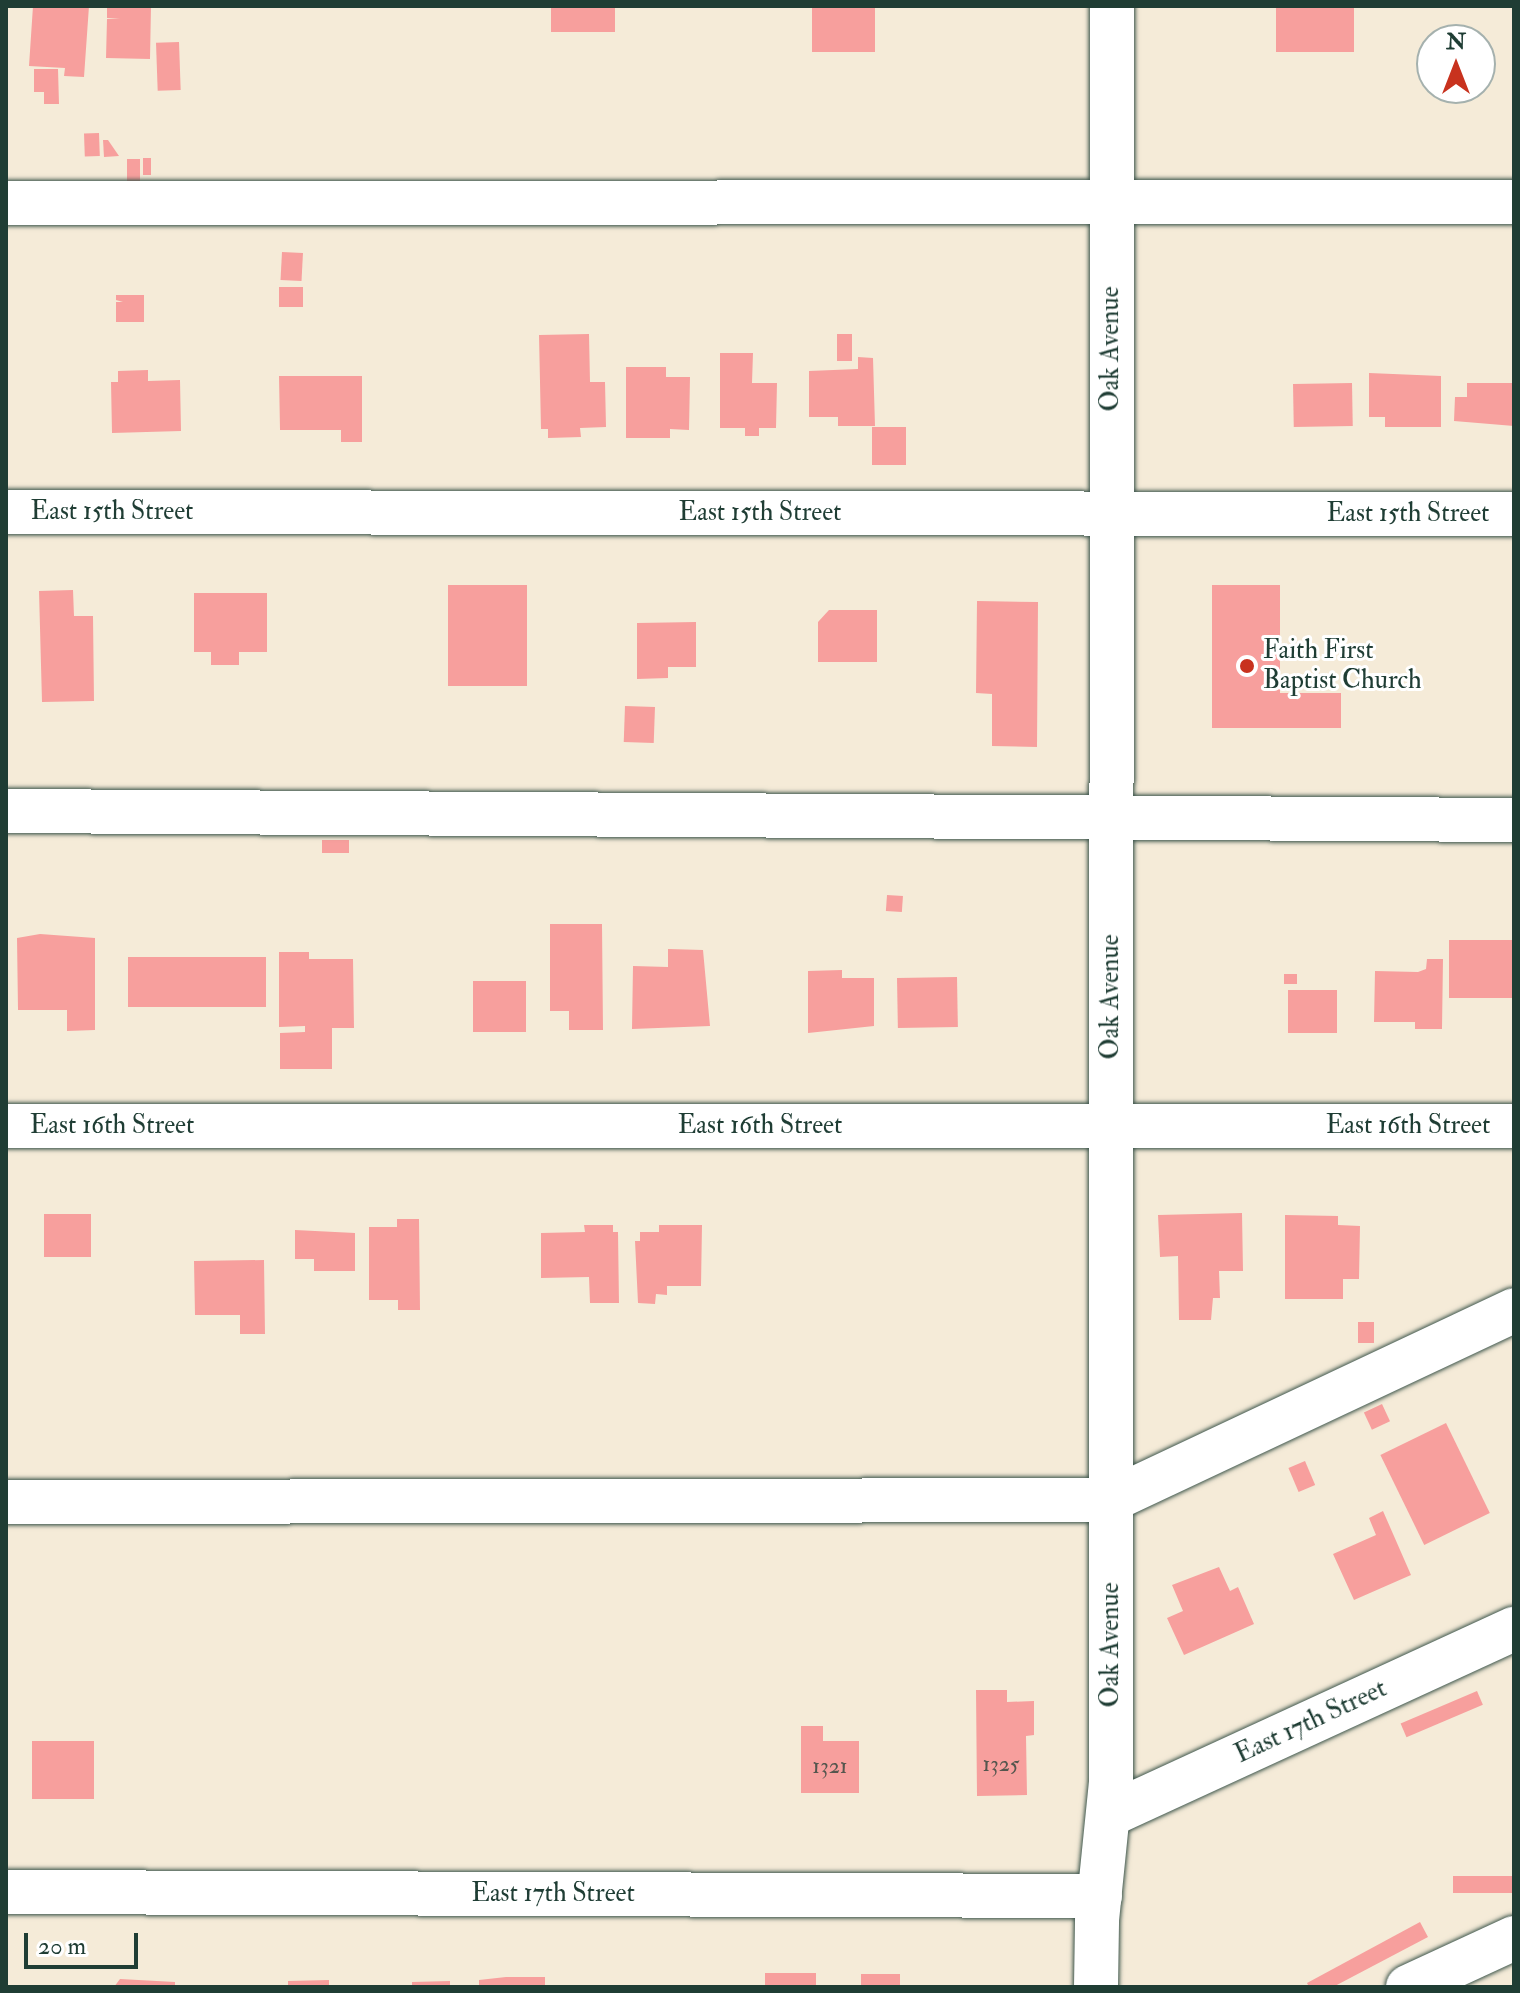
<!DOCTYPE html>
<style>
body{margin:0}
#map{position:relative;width:1520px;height:1993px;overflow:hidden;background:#f5ebd8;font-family:"IM FELL Double Pica",serif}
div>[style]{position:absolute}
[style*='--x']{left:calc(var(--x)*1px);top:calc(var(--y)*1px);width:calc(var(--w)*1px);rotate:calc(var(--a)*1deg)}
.building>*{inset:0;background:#f79f9d;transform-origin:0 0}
.roads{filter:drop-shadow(0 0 2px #3f574d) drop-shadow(0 0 2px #3f574d)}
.minor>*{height:44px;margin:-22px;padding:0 22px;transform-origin:22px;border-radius:22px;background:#fff}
.dots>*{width:22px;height:22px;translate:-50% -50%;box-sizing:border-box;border:4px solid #fff;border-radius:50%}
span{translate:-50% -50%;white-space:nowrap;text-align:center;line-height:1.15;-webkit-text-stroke:6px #fff;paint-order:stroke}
.number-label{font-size:22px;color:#55564e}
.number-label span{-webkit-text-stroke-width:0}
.street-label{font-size:26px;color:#1f3d34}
.poi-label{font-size:26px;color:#1f3d34}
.left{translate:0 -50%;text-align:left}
.frame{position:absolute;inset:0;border:8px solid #1f3d34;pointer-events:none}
.north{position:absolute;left:1416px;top:24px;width:80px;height:80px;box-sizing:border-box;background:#fff;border:2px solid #a5b1ae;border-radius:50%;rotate:0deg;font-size:22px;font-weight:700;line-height:32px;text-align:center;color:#1f3d34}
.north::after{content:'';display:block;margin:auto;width:28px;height:36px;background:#c8321e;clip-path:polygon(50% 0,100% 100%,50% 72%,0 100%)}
.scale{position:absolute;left:24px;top:1933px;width:114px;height:36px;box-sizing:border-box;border:4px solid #1f3d34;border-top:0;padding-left:10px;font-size:24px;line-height:28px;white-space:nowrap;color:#1f3d34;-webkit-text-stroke:6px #fff;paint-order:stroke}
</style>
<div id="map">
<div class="building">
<div style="clip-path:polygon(33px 6px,89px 6px,84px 77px,64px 76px,65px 68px,29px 66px)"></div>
<div style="clip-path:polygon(107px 6px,151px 6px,150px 59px,106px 58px,107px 19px,120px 18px,107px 18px)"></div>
<div style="left:551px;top:6px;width:64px;height:26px"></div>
<div style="left:812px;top:6px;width:63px;height:46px"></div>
<div style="left:1276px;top:6px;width:78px;height:46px"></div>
<div style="left:179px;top:42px;width:48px;height:23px;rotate:88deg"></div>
<div style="clip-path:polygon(34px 69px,58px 69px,59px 104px,44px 104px,44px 92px,34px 92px)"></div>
<div style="left:99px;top:133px;width:23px;height:15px;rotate:88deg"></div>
<div style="clip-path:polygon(103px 140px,108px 140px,119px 156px,104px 157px)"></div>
<div style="left:143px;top:158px;width:8px;height:17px"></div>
<div style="left:127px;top:159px;width:13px;height:22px"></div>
<div style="left:282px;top:252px;width:21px;height:28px;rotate:3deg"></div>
<div style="left:303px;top:287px;width:20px;height:24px;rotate:90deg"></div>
<div style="clip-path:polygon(116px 295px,144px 295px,144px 322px,116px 322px,116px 302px,123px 302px,116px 300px)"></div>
<div style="clip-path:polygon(589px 334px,590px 382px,605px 382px,606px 427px,580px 428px,581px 437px,548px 438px,548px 429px,541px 429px,539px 335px)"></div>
<div style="left:837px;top:334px;width:15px;height:27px"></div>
<div style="clip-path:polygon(720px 353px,753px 353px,752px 383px,777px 383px,776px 428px,759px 428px,759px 436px,745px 436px,745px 428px,720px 428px)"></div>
<div style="clip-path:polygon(858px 357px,873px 358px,875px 426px,838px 426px,838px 417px,809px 417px,809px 371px,858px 369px)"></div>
<div style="clip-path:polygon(626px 367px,666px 367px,666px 377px,690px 377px,689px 430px,670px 429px,670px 438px,626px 438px)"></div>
<div style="clip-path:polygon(148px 370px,148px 381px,180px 380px,181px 431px,112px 433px,111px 382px,118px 382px,118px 371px)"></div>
<div style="clip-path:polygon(1369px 373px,1441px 376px,1441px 427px,1385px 427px,1385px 417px,1369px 417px)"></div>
<div style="clip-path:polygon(279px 376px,362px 376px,362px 442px,341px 442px,341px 430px,280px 430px)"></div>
<div style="left:1352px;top:383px;width:43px;height:59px;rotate:89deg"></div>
<div style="clip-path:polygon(1467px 383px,1514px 383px,1514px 426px,1454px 421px,1455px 397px,1467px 397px)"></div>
<div style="left:872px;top:427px;width:34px;height:38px"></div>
<div style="left:527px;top:585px;width:101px;height:79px;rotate:90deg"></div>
<div style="clip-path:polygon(1212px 585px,1280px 585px,1280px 693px,1341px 693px,1341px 728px,1212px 728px)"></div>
<div style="clip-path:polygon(73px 590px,74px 616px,93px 616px,94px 701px,42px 702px,39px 591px)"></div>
<div style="clip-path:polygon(194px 593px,267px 593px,267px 652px,239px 652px,239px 665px,211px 665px,211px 652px,194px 652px)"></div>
<div style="clip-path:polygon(977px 601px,1038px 602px,1037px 747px,992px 746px,992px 694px,976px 693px)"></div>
<div style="clip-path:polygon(829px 610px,877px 610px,877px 662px,818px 662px,818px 622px)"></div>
<div style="clip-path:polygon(696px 622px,696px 667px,668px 667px,668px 678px,637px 679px,637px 623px)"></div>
<div style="left:625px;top:706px;width:30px;height:36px;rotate:2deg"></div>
<div style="left:322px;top:840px;width:27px;height:13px"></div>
<div style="left:887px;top:895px;width:16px;height:16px;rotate:4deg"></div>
<div style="clip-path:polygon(550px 924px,602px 924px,603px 1030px,569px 1030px,569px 1011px,550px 1011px)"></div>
<div style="clip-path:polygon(40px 934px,95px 938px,95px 1030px,67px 1031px,67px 1010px,18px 1010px,17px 938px)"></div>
<div style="left:1449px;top:940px;width:65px;height:58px"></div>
<div style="clip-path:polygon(668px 949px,703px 950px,710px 1026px,632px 1029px,633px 966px,668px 967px)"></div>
<div style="clip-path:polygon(279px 952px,309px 952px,309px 959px,353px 959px,354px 1028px,332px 1028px,332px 1069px,280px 1069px,280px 1033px,305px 1032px,305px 1026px,279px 1027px)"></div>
<div style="left:266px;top:957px;width:50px;height:138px;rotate:90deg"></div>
<div style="clip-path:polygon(1427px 959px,1443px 959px,1442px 1029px,1415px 1029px,1415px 1022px,1374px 1022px,1375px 971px,1418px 972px,1426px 969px)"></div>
<div style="clip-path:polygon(842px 970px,842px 978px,874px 978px,874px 1026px,808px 1033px,808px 971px)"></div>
<div style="left:1284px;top:974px;width:13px;height:10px"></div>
<div style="left:957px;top:977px;width:50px;height:60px;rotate:89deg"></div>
<div style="left:473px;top:981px;width:53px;height:51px"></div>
<div style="left:1288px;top:990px;width:49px;height:43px"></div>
<div style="clip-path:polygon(1242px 1213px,1243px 1271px,1219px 1271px,1220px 1298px,1213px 1298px,1211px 1320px,1179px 1320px,1178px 1256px,1160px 1257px,1158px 1215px)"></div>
<div style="left:44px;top:1214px;width:47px;height:43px"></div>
<div style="clip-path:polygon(1285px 1215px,1338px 1216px,1338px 1225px,1360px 1226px,1359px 1279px,1343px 1279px,1343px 1299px,1285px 1299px)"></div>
<div style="clip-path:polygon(397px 1219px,419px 1219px,420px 1310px,398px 1310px,398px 1300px,369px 1300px,369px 1227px,397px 1227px)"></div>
<div style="clip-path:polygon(584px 1225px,613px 1225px,613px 1232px,618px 1232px,619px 1303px,590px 1303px,589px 1277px,541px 1278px,541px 1233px,585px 1232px)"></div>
<div style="clip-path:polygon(659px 1225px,702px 1225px,701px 1286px,667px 1286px,667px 1295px,656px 1294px,655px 1304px,638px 1303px,635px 1241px,640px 1241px,640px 1232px,659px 1232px)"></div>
<div style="clip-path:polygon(295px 1230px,355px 1233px,355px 1271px,314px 1271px,314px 1259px,295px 1259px)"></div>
<div style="clip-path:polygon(264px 1260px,265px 1334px,240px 1334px,240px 1315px,195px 1315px,194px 1261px)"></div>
<div style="left:1358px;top:1322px;width:16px;height:21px"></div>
<div style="left:1382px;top:1404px;width:19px;height:20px;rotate:65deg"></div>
<div style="left:1446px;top:1423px;width:100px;height:73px;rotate:64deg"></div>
<div style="left:1305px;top:1461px;width:26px;height:18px;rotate:67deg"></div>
<div style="clip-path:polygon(1383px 1511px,1411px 1575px,1354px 1600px,1333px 1554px,1376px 1535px,1369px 1518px)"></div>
<div style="clip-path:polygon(1219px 1567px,1230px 1591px,1238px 1587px,1254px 1624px,1184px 1655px,1167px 1618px,1183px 1611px,1172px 1585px)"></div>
<div style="clip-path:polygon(976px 1690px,1007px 1690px,1007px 1702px,1034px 1701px,1034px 1735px,1026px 1736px,1027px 1795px,977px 1796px)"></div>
<div style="left:1477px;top:1691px;width:15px;height:83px;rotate:67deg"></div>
<div style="clip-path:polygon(801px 1726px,823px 1726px,823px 1741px,859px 1741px,859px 1793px,801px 1793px)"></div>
<div style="left:94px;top:1741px;width:58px;height:62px;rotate:90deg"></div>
<div style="left:1514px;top:1876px;width:17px;height:61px;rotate:90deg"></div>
<div style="clip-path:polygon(1420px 1922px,1428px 1937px,1333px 1987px,1309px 1987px,1307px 1983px)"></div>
<div style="left:816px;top:1973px;width:14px;height:51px;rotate:90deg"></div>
<div style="left:900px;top:1974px;width:13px;height:39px;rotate:90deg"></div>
<div style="clip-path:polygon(506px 1977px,545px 1977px,545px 1987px,479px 1987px,479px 1980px)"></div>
<div style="clip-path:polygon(120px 1979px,175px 1982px,175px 1987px,114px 1987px)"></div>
<div style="clip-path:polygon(329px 1980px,329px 1987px,288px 1987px,288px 1981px)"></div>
<div style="clip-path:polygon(450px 1981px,450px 1987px,412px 1987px,412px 1982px)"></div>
</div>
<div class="roads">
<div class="minor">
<div style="--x:6;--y:203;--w:1508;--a:-0.04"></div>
<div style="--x:6;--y:512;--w:1508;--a:0.08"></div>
<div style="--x:6;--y:811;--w:1508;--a:0.34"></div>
<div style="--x:6;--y:1126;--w:1508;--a:0"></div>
<div style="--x:6;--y:1502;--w:1105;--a:-0.1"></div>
<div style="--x:1111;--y:1500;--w:446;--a:-25.2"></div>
<div style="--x:1109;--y:1815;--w:446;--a:-24.7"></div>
<div style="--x:6;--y:1892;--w:1094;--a:0.21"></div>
<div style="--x:1096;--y:1987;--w:67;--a:-89.1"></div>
<div style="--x:1097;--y:1920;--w:140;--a:-84.2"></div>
<div style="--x:1111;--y:1781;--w:1775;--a:-89.97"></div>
<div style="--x:1408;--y:1987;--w:117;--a:-24.8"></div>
</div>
</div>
<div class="dots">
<div style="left:1247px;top:666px;background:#c8321e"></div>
</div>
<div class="number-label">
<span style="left:1001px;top:1765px">1325</span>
<span style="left:830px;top:1767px">1321</span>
</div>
<div class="street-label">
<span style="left:1111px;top:349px;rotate:-90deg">Oak Avenue</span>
<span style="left:112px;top:512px">East 15th Street</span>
<span style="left:760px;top:513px">East 15th Street</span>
<span style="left:1408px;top:514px">East 15th Street</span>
<span style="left:1111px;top:997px;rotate:-90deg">Oak Avenue</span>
<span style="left:112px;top:1126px">East 16th Street</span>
<span style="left:760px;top:1126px">East 16th Street</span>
<span style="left:1408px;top:1126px">East 16th Street</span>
<span style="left:1111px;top:1645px;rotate:-90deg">Oak Avenue</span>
<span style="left:1311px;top:1722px;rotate:-25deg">East 17th Street</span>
<span style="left:553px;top:1894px">East 17th Street</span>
</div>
<div class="poi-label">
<span class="left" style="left:1263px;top:666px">Faith First<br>Baptist Church</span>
</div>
<div class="frame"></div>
<div class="north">N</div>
<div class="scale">20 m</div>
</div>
